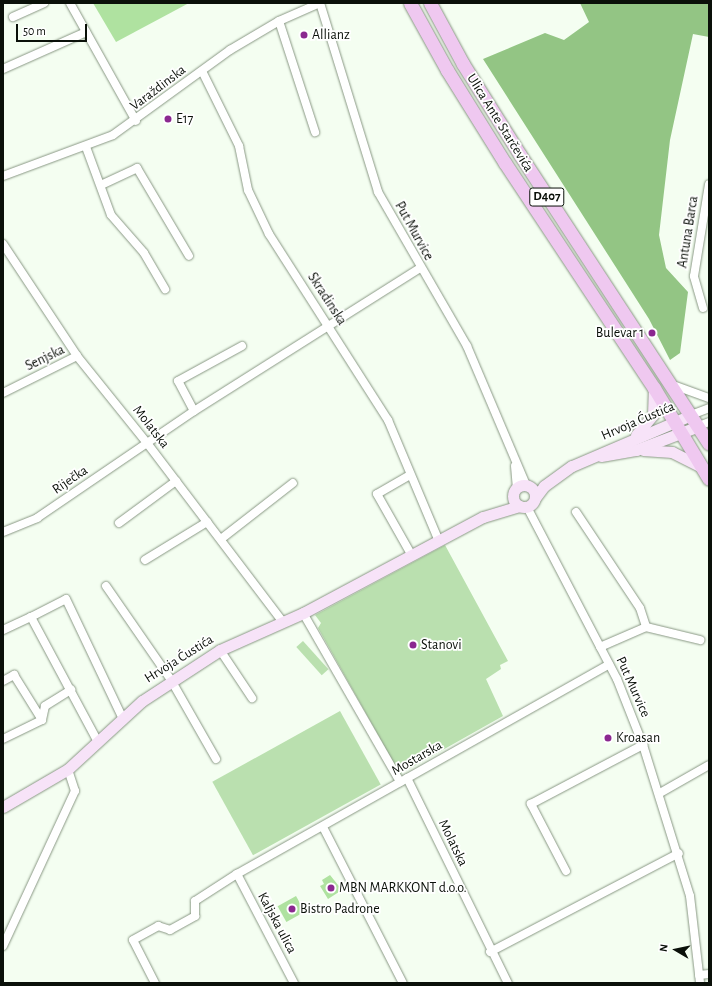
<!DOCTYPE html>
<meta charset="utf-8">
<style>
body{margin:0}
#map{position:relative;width:712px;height:986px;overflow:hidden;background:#f4fef1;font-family:"Alegreya Sans",sans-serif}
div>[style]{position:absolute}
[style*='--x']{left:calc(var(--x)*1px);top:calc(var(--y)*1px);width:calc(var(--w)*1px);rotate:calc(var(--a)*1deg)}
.green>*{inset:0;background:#bae0af;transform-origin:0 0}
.forest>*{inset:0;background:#93c584}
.building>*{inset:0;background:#afe2a0;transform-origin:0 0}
.roads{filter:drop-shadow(0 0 1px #899884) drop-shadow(0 0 1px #899884)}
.minor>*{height:8px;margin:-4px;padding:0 4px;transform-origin:4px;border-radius:4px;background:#fff}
.secondary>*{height:11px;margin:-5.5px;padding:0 5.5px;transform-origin:5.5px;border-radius:5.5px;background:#f7e3f8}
.secondary>.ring{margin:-5.5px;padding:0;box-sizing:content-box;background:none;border:11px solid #f7e3f8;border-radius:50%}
.primary>*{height:13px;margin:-6.5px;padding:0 6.5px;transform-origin:6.5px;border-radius:6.5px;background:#efc8f0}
.dots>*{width:11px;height:11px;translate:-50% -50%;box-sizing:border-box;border:2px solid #fff;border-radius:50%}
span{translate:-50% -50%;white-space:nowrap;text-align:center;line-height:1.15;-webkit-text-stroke:3.5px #fff;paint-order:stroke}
.shield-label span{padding:1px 3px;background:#fff;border:1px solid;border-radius:3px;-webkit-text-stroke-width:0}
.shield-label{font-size:13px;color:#0a1009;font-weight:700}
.poi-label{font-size:14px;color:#0a1009}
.left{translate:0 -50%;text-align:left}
.right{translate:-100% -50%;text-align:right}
.street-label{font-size:14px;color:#0a1009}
.frame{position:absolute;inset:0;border:4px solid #0a1009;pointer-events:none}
.north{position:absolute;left:656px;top:930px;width:40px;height:40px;-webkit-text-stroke:3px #fff;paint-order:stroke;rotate:279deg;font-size:11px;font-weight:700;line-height:16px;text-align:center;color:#0a1009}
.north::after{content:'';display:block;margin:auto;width:14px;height:18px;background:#0a1009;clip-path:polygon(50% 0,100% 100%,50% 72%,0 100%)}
.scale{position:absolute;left:16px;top:24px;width:71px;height:18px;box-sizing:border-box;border:2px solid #0a1009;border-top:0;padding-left:5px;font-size:12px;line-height:14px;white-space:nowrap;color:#0a1009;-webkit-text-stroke:3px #fff;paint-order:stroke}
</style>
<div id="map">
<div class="green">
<div style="clip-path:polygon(445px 545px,508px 661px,500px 665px,501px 669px,486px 679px,503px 716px,400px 774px,318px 628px,321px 623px,315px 615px)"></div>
<div style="left:303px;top:641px;width:38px;height:9px;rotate:48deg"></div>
<div style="left:340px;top:711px;width:84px;height:146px;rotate:61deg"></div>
</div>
<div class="forest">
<div style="clip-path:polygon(580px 3px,709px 3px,709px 37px,693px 34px,670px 140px,659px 235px,666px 268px,688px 292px,680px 353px,670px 360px,649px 319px,483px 59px,545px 33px,564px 40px,589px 22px)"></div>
</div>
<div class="building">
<div style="clip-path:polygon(93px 3px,189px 3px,116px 42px)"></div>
<div style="clip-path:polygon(330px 875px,342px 890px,328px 899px,320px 886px,324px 884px,322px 880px)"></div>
<div style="left:296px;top:896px;width:18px;height:21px;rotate:61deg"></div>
</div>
<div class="roads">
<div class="minor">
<div style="--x:70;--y:3;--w:135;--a:60.8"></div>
<div style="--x:320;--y:3;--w:198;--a:72.9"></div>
<div style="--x:378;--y:192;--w:178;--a:60"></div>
<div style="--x:467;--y:346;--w:151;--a:67"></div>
<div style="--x:13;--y:17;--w:34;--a:-24"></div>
<div style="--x:279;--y:21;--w:117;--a:72"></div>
<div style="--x:3;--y:69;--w:91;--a:-24"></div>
<div style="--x:202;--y:71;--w:84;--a:63.7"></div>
<div style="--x:239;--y:146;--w:45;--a:78.4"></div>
<div style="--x:248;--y:190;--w:49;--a:64.5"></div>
<div style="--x:269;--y:234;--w:221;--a:57.4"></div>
<div style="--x:388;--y:420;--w:129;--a:67.2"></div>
<div style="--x:86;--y:147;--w:72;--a:69.8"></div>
<div style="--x:111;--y:215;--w:50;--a:49"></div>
<div style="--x:144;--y:253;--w:42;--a:59.7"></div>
<div style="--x:3;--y:176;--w:117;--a:-20.4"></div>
<div style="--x:113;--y:135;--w:145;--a:-36"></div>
<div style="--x:230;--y:50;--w:57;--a:-30.6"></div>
<div style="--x:279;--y:21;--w:45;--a:-23.7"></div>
<div style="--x:101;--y:185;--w:40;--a:-25"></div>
<div style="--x:137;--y:168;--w:102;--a:59.4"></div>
<div style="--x:3;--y:244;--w:134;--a:56.5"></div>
<div style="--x:77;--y:356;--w:112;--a:51.2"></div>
<div style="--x:147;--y:443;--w:225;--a:52.8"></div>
<div style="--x:703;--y:308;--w:33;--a:-106"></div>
<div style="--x:694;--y:276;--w:93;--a:-80.7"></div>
<div style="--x:673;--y:385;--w:38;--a:20"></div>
<div style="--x:3;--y:393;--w:83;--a:-26.6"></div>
<div style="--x:194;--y:411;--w:34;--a:-118"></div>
<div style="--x:178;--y:381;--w:73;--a:-28.7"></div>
<div style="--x:691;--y:415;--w:19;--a:-21"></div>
<div style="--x:699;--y:426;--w:11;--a:-22"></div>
<div style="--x:515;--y:466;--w:22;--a:85"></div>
<div style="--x:410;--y:475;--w:38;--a:150"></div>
<div style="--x:377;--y:494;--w:69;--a:60.5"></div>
<div style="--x:527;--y:507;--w:194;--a:62.4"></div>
<div style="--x:617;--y:679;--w:71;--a:68.5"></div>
<div style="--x:643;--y:745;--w:158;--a:72.7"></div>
<div style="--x:690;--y:896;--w:88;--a:83.4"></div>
<div style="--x:576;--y:512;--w:115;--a:56.3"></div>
<div style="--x:640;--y:608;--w:20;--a:72"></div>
<div style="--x:119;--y:523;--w:71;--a:-36.4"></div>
<div style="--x:3;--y:532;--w:37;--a:-22"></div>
<div style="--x:37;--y:518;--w:190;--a:-34.3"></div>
<div style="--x:194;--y:411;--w:267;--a:-32.3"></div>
<div style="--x:221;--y:539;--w:91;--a:-37.9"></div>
<div style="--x:145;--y:560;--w:73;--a:-31.5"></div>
<div style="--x:106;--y:586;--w:114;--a:55.3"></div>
<div style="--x:171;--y:680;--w:91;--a:60.3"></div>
<div style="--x:303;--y:613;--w:195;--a:60.1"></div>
<div style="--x:3;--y:630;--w:31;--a:-25"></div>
<div style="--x:600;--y:647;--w:50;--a:-23.5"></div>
<div style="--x:646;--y:627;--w:56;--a:13.5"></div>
<div style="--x:220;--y:650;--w:58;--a:56.3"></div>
<div style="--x:3;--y:681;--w:13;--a:-29"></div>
<div style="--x:14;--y:675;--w:53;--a:58.1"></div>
<div style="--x:3;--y:739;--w:43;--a:-26"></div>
<div style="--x:42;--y:720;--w:14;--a:-78"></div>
<div style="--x:45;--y:706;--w:31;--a:-32"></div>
<div style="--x:98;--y:742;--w:142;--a:-118.2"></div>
<div style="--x:31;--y:617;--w:39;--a:-27"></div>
<div style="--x:66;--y:599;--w:131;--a:64.6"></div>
<div style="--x:407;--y:778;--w:229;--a:63.8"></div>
<div style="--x:660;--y:793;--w:56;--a:-29.7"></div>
<div style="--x:323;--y:827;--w:175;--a:62.9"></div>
<div style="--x:566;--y:871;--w:76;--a:-117.6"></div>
<div style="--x:531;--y:804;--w:127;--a:-27.8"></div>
<div style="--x:237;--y:874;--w:123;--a:62.4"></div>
<div style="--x:3;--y:946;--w:171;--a:-65.1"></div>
<div style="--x:75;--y:791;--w:23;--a:-108"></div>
<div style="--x:490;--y:952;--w:213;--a:-27.6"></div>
<div style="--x:699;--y:975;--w:10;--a:-6"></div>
<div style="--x:155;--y:983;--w:48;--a:-117.1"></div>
<div style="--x:133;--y:940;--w:29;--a:-29"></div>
<div style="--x:158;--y:926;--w:13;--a:18"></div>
<div style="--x:170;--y:930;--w:29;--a:-29"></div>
<div style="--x:195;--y:916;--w:15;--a:-90"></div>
<div style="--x:195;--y:901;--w:50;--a:-32.7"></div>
<div style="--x:237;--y:874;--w:427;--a:-29.4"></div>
</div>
<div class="secondary">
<div style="--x:636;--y:435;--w:26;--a:-50"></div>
<div style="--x:653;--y:415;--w:27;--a:-88"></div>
<div style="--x:643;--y:450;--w:29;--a:4"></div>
<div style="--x:672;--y:452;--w:34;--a:27"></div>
<div style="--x:601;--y:456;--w:36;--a:-10"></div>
<div style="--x:636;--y:450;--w:67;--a:-20.9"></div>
<div class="ring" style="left:513px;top:485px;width:11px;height:11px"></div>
<div style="--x:535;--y:498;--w:15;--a:-53"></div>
<div style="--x:544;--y:486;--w:34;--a:-36"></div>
<div style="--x:572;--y:466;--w:129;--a:-23.2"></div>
<div style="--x:3;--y:807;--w:75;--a:-30.3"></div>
<div style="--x:68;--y:769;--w:100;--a:-42.6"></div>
<div style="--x:142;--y:701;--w:93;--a:-33.2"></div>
<div style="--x:220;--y:650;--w:91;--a:-24"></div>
<div style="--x:303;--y:613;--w:204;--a:-28.1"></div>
<div style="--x:483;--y:517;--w:38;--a:-17"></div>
</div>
<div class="primary">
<div style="--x:410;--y:3;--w:77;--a:61.1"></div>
<div style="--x:447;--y:70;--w:110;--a:58.1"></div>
<div style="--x:505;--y:163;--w:270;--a:56.5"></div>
<div style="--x:654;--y:388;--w:106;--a:58.9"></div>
<div style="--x:430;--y:3;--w:69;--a:61.6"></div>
<div style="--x:463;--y:64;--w:107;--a:57.9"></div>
<div style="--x:520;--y:155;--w:345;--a:56.8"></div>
</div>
</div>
<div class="dots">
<div style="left:304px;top:35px;background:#8b2890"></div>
<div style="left:168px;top:119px;background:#8b2890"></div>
<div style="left:652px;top:333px;background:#8b2890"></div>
<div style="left:413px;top:645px;background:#8b2890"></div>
<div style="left:608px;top:738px;background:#8b2890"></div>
<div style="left:331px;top:888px;background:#8b2890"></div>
<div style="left:292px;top:909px;background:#8b2890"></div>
</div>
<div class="shield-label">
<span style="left:547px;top:197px">D407</span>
</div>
<div class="poi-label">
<span class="left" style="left:312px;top:35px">Allianz</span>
<span class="left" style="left:176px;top:119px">E17</span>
<span class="right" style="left:644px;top:333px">Bulevar 1</span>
<span class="left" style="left:421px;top:645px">Stanovi</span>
<span class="left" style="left:616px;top:738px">Kroasan</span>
<span class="left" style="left:339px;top:888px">MBN MARKKONT d.o.o.</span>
<span class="left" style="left:300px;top:909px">Bistro Padrone</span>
</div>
<div class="street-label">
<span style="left:158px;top:88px;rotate:-37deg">Varaždinska</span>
<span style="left:500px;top:123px;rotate:58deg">Ulica Ante Starčevića</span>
<span style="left:414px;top:231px;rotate:61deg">Put Murvice</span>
<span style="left:688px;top:232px;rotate:-81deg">Antuna Barca</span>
<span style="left:327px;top:299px;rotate:57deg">Skradinska</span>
<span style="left:45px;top:358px;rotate:-26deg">Senjska</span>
<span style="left:638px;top:421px;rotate:-23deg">Hrvoja Ćustića</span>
<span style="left:151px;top:427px;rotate:52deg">Molatska</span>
<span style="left:70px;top:480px;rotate:-34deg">Riječka</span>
<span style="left:179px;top:659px;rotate:-32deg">Hrvoja Ćustića</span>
<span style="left:633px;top:687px;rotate:66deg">Put Murvice</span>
<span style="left:417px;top:758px;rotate:-30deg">Mostarska</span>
<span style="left:453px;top:843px;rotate:64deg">Molatska</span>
<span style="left:277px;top:923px;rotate:62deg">Kaljska ulica</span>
</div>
<div class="frame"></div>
<div class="north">N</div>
<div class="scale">50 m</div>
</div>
